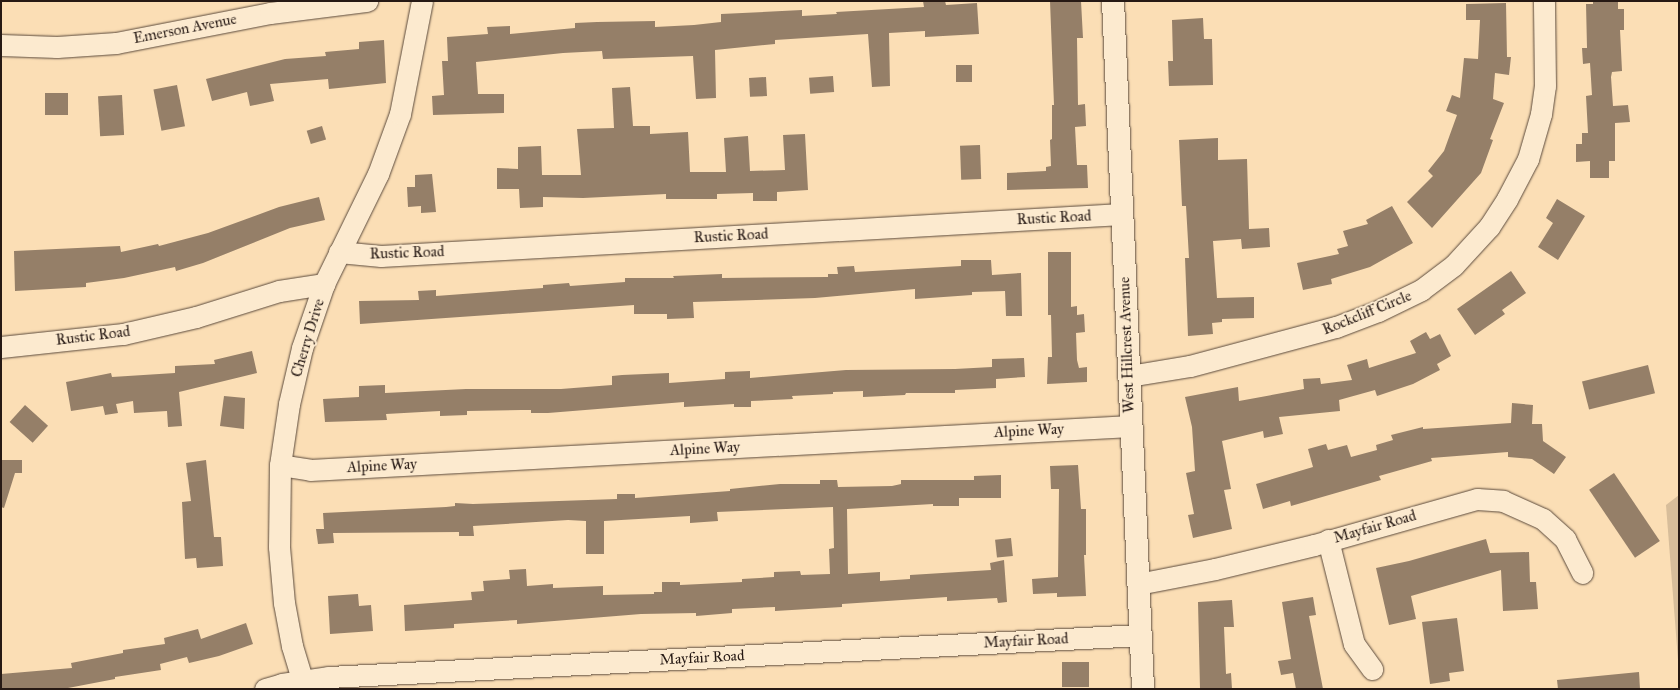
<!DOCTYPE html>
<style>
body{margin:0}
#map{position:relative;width:1680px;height:690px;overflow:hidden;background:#fbdeb5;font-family:"IM FELL Great Primer",serif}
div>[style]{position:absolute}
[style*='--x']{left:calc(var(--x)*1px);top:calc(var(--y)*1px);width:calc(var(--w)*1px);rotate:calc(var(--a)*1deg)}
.green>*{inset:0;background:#d7bd9a}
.building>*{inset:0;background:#957f68;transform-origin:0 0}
.roads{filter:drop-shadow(0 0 1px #5b4a3c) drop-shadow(0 0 1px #5b4a3c)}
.street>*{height:21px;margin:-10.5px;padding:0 10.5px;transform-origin:10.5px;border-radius:10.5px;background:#fceacf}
.secondary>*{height:22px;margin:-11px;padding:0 11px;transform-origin:11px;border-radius:11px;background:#fceacf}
span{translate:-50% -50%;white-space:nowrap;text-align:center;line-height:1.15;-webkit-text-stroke:4px #fceacf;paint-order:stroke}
.street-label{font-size:15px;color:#261914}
.frame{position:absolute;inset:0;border:2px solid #261914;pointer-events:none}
</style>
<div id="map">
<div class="green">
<div style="clip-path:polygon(1679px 495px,1679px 673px,1666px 505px)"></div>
</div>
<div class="building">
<div style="clip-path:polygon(923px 1px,945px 1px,946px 5px,977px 3px,979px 34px,925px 37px,925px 31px,889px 33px,890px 86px,872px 87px,868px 34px,775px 40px,775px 44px,715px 50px,716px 98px,696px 99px,693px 56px,603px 59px,602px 51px,563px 53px,476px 62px,478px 94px,504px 94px,504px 113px,433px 115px,432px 96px,444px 95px,442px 61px,448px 61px,447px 37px,488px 34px,487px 27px,510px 26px,510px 34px,575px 28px,575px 23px,597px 22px,655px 21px,655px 27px,694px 25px,721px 22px,721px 14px,802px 10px,802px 16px,837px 14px,836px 12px,924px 7px)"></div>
<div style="clip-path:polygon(1050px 1px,1081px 1px,1083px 38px,1077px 38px,1078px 105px,1085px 104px,1086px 126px,1075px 127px,1077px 165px,1087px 165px,1088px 188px,1007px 190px,1007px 173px,1046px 171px,1046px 167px,1051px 166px,1050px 140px,1052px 139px,1052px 105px,1054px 105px)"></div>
<div style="clip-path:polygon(1593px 1px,1618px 1px,1618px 9px,1624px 9px,1624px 30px,1620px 30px,1622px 71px,1612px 72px,1611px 77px,1613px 106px,1628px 105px,1630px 122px,1615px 123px,1615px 161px,1609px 161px,1609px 178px,1590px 178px,1590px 161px,1576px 162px,1576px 144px,1582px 144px,1582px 133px,1588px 133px,1586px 96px,1592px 95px,1590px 63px,1583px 64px,1582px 48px,1587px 48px,1586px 4px,1593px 4px)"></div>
<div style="clip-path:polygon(1506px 3px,1507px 57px,1511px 57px,1509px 75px,1495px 73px,1493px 99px,1504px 103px,1490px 139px,1493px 140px,1481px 173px,1432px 228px,1407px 202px,1433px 176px,1428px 171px,1444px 151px,1457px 115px,1446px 111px,1452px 95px,1460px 98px,1464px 58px,1478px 59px,1480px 20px,1466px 20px,1466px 4px)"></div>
<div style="clip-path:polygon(1203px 18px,1204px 39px,1212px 39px,1213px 85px,1169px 86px,1168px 61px,1173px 61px,1172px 20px)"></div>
<div style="clip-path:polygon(384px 40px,386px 83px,329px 89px,328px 79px,270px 84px,274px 101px,250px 106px,247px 92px,212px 101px,206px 79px,285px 59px,326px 56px,325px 52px,359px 49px,359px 42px)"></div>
<div style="left:972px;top:65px;width:17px;height:16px;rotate:90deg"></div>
<div style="left:833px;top:76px;width:16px;height:24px;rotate:86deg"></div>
<div style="left:766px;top:77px;width:19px;height:17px;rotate:87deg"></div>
<div style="left:177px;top:85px;width:42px;height:24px;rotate:79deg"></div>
<div style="clip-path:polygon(630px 87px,633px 126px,650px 126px,650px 134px,688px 132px,690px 172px,726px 172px,724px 138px,748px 136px,750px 171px,785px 170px,783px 135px,805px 134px,808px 190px,777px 192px,777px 201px,753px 201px,753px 193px,717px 194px,717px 199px,666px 199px,666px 194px,583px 198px,543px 197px,543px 207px,520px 208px,519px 189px,497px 189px,497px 168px,518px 169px,518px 147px,541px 146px,542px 175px,581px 175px,577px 129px,614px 128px,612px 88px)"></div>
<div style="left:45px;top:93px;width:23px;height:22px"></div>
<div style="left:122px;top:95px;width:40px;height:24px;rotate:87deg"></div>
<div style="left:322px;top:126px;width:14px;height:16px;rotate:73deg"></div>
<div style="clip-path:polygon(1218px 138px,1218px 160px,1247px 159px,1249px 229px,1269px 228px,1270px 247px,1242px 249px,1241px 239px,1213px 241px,1217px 298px,1254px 297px,1254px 318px,1222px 319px,1222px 322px,1212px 323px,1213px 334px,1188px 336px,1185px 258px,1189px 258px,1186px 206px,1182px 206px,1179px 140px)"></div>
<div style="left:980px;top:145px;width:34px;height:20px;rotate:88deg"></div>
<div style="clip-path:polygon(432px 174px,436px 212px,421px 213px,421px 206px,408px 207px,407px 187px,415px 187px,415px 175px)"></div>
<div style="clip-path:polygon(319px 197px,325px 220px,290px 228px,203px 263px,176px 271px,175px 267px,124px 278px,86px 283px,86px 287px,15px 291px,14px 251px,120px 246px,121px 252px,158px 244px,159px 246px,208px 233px,279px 207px)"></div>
<div style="clip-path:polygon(1557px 199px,1585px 216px,1558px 260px,1538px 247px,1553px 223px,1546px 218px)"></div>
<div style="clip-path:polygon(1392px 206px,1413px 243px,1370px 267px,1331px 279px,1332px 284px,1303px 290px,1297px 263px,1339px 254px,1337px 249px,1348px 246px,1343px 231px,1368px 224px,1366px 220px)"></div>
<div style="clip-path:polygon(1048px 252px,1071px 252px,1071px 307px,1077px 306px,1077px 315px,1084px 314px,1085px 332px,1076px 333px,1077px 360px,1079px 368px,1087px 367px,1087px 382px,1047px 384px,1048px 357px,1052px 357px,1051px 315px,1048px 315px)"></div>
<div style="clip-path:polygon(961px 260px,991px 260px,992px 275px,1021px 273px,1022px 316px,1006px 316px,1005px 291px,972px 292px,972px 295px,915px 299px,915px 289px,815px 298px,693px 302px,694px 318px,667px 319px,667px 314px,634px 314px,634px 305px,360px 324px,359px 301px,419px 300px,418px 291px,436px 290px,436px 296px,543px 288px,543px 285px,569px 283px,570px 286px,625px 282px,625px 278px,674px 278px,673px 276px,722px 274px,722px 278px,828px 277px,828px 274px,838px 274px,837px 267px,854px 266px,855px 272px,961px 266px)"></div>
<div style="clip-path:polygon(1511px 271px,1526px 293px,1502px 310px,1505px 314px,1475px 335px,1457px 309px)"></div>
<div style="clip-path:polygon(1426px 332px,1430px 339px,1440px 334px,1451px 356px,1437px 364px,1440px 370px,1413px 384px,1377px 396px,1375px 390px,1339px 400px,1340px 411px,1279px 417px,1283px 434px,1264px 438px,1263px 431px,1222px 441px,1231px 489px,1224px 490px,1232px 529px,1193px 538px,1188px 515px,1194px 514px,1186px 473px,1195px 471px,1192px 427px,1185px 397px,1238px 387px,1239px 401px,1304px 389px,1303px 379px,1320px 378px,1321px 384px,1352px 380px,1347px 365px,1367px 359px,1369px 368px,1416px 353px,1410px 341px)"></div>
<div style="clip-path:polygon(252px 351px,257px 373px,179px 392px,182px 426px,168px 427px,167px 411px,134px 413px,133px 401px,116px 404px,118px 413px,105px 415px,103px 406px,71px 411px,66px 382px,111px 373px,112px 377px,175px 373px,175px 366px,215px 364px,214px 360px)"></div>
<div style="clip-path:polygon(1024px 358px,1025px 377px,996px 379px,996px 388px,955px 390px,955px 393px,906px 393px,905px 395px,863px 397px,863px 391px,833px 392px,833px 394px,792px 396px,793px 399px,751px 401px,751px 407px,734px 407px,734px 404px,684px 407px,684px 402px,548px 413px,531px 413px,531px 410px,521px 410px,467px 411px,467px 415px,440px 416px,440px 411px,386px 414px,387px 420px,325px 422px,323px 399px,359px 397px,359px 386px,385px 385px,385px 393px,466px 389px,561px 389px,612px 385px,612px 376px,622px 375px,669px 373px,669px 383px,725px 379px,725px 372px,750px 371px,750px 378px,846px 370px,955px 369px,992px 367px,992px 359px)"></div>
<div style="left:1648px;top:365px;width:29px;height:68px;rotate:76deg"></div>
<div style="clip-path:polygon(224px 396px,245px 398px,244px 429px,220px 426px)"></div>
<div style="clip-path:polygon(1512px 403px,1533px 405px,1532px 424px,1542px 424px,1543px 441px,1566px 457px,1554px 474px,1532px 459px,1508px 457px,1508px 452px,1431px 458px,1432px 461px,1379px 476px,1381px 480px,1291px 506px,1290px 501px,1263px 509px,1256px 484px,1313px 467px,1308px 449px,1326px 444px,1328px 450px,1347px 445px,1351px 457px,1377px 450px,1376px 445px,1393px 440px,1391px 435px,1423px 427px,1423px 429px,1511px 423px)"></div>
<div style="left:25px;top:405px;width:31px;height:23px;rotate:42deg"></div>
<div style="clip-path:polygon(1px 460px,22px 460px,22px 473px,15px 473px,4px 508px,1px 507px)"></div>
<div style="clip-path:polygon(206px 460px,214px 537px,221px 537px,223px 566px,197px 568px,196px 558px,185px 559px,182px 502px,191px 501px,186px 463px)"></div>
<div style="clip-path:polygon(1078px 465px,1081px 509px,1086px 509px,1086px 555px,1084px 555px,1086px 596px,1057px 597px,1057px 593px,1033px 594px,1032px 579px,1058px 577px,1059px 489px,1051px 489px,1050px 466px)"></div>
<div style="left:1614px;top:473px;width:82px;height:30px;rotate:56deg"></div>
<div style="clip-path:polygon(1001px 475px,1001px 498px,959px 498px,959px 506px,933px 506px,933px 504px,847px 509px,848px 574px,880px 572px,880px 581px,910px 579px,910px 575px,991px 570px,990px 563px,1004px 560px,1007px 602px,998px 603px,997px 598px,947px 601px,947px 597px,842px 604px,842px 607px,775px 611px,775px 607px,732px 609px,732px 613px,696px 616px,696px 613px,641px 614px,517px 624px,517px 620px,454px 624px,454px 628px,405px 631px,404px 605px,472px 600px,471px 592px,484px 591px,483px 581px,510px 579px,509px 570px,526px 569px,527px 586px,553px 584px,553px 588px,603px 586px,603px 595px,654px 594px,654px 592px,662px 592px,662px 582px,680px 582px,680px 585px,742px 582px,742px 579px,774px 577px,774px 572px,800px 571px,801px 575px,830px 574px,829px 549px,834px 548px,833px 507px,717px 512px,718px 521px,690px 523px,690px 516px,604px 521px,604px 554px,586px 554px,586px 521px,568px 520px,473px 526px,474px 536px,459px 536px,459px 532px,333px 533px,334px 543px,318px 544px,316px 529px,324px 529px,323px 513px,446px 507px,455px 506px,455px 503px,473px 504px,617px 499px,617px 494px,635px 494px,635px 498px,730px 491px,730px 489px,780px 484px,820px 484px,820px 480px,837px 480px,838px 487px,892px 486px,901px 484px,901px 480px,974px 480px,974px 476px)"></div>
<div style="left:1011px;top:538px;width:18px;height:16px;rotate:84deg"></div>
<div style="clip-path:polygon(1486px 539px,1490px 553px,1529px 552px,1530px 582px,1536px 582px,1538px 609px,1503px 611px,1501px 570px,1411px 596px,1416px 619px,1389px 625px,1376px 568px,1409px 561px)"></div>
<div style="clip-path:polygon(358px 594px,359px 606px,371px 605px,373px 631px,330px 634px,328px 596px)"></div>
<div style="clip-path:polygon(1313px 597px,1316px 615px,1309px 616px,1323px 689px,1296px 689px,1293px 673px,1281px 675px,1278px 661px,1291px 659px,1282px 602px)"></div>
<div style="clip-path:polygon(1232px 600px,1234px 627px,1224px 627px,1226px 674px,1231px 673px,1232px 689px,1200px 689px,1198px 602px)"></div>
<div style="clip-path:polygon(1457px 618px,1464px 671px,1449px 673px,1450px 681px,1430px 684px,1422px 622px)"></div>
<div style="clip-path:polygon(246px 623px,253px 644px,219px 656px,189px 663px,187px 657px,160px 664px,161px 670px,115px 677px,115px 679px,68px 688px,1px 689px,1px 674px,72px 668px,71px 663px,123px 653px,123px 650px,165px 644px,164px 638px,198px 629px,201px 639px)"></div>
<div style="left:1062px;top:662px;width:27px;height:25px"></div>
<div style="clip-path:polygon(1639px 672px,1640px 689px,1558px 689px,1557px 680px)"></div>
</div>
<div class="roads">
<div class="street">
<div style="--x:1;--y:45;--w:56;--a:2"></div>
<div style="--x:57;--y:47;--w:59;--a:-3.9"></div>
<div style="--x:116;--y:43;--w:157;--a:-11"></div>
<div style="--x:270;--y:13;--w:98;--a:-7.1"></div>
<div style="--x:339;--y:252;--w:42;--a:5.4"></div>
<div style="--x:381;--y:256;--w:742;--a:-3.24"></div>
<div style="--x:1;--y:347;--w:123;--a:-6.1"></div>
<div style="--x:123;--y:334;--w:75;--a:-13.1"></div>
<div style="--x:196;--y:317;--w:87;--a:-17.4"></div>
<div style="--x:279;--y:291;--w:46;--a:-8.8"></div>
<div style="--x:1129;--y:376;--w:62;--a:-9.3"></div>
<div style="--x:1190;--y:366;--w:151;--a:-15"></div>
<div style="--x:1336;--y:327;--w:45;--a:-20.9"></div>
<div style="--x:1378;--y:311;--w:48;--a:-26"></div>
<div style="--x:1421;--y:290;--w:41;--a:-37.1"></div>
<div style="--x:1454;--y:265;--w:52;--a:-47.4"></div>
<div style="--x:1489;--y:227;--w:33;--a:-57"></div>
<div style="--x:1507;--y:199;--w:45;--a:-62.3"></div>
<div style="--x:1528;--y:159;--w:47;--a:-73.9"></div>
<div style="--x:1541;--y:114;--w:28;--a:-82"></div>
<div style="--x:1545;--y:86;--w:85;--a:-90.7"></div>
<div style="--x:280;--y:465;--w:30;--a:9"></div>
<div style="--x:310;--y:470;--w:822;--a:-3.07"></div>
<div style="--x:1328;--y:540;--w:107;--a:76"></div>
<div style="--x:1354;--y:644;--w:31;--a:54"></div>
<div style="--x:1138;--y:584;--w:78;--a:-11"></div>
<div style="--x:1215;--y:569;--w:102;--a:-13.6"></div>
<div style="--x:1314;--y:545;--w:169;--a:-15.8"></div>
<div style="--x:1477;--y:499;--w:26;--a:4"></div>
<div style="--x:1503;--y:501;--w:44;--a:24.2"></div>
<div style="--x:1543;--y:519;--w:30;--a:42"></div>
<div style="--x:1565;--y:539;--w:38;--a:63"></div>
<div style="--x:265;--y:689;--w:18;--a:-16"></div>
<div style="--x:282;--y:684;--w:48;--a:-8.5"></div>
<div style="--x:329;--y:677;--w:812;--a:-2.96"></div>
<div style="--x:305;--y:689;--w:45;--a:-106.8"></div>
<div style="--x:292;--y:646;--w:44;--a:-100.5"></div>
<div style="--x:284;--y:603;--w:56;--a:-95.1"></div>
<div style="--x:279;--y:547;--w:82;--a:-89.3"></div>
<div style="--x:280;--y:465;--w:62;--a:-81.6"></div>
<div style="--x:289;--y:404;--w:57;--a:-76.9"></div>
<div style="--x:302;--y:348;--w:68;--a:-71"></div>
<div style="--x:324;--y:284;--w:123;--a:-63.9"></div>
<div style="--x:378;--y:174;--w:64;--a:-69.9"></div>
<div style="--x:400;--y:114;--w:115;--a:-79"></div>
</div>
<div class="secondary">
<div style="--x:1113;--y:1;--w:689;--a:87.5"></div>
</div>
</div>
<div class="street-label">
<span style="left:185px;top:29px;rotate:-11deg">Emerson Avenue</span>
<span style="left:1054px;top:218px;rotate:-3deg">Rustic Road</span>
<span style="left:731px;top:236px;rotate:-3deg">Rustic Road</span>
<span style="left:407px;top:253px;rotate:-2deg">Rustic Road</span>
<span style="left:1367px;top:313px;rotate:-22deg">Rockcliff Circle</span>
<span style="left:93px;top:336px;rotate:-7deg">Rustic Road</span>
<span style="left:308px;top:338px;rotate:-73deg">Cherry Drive</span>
<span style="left:1127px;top:345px;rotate:-92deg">West Hillcrest Avenue</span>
<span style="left:1029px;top:431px;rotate:-3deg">Alpine Way</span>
<span style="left:705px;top:449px;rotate:-3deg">Alpine Way</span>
<span style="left:382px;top:466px;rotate:-3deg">Alpine Way</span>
<span style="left:1375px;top:527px;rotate:-16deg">Mayfair Road</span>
<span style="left:1026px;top:641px;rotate:-3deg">Mayfair Road</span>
<span style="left:702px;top:658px;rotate:-3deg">Mayfair Road</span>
</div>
<div class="frame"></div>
</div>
